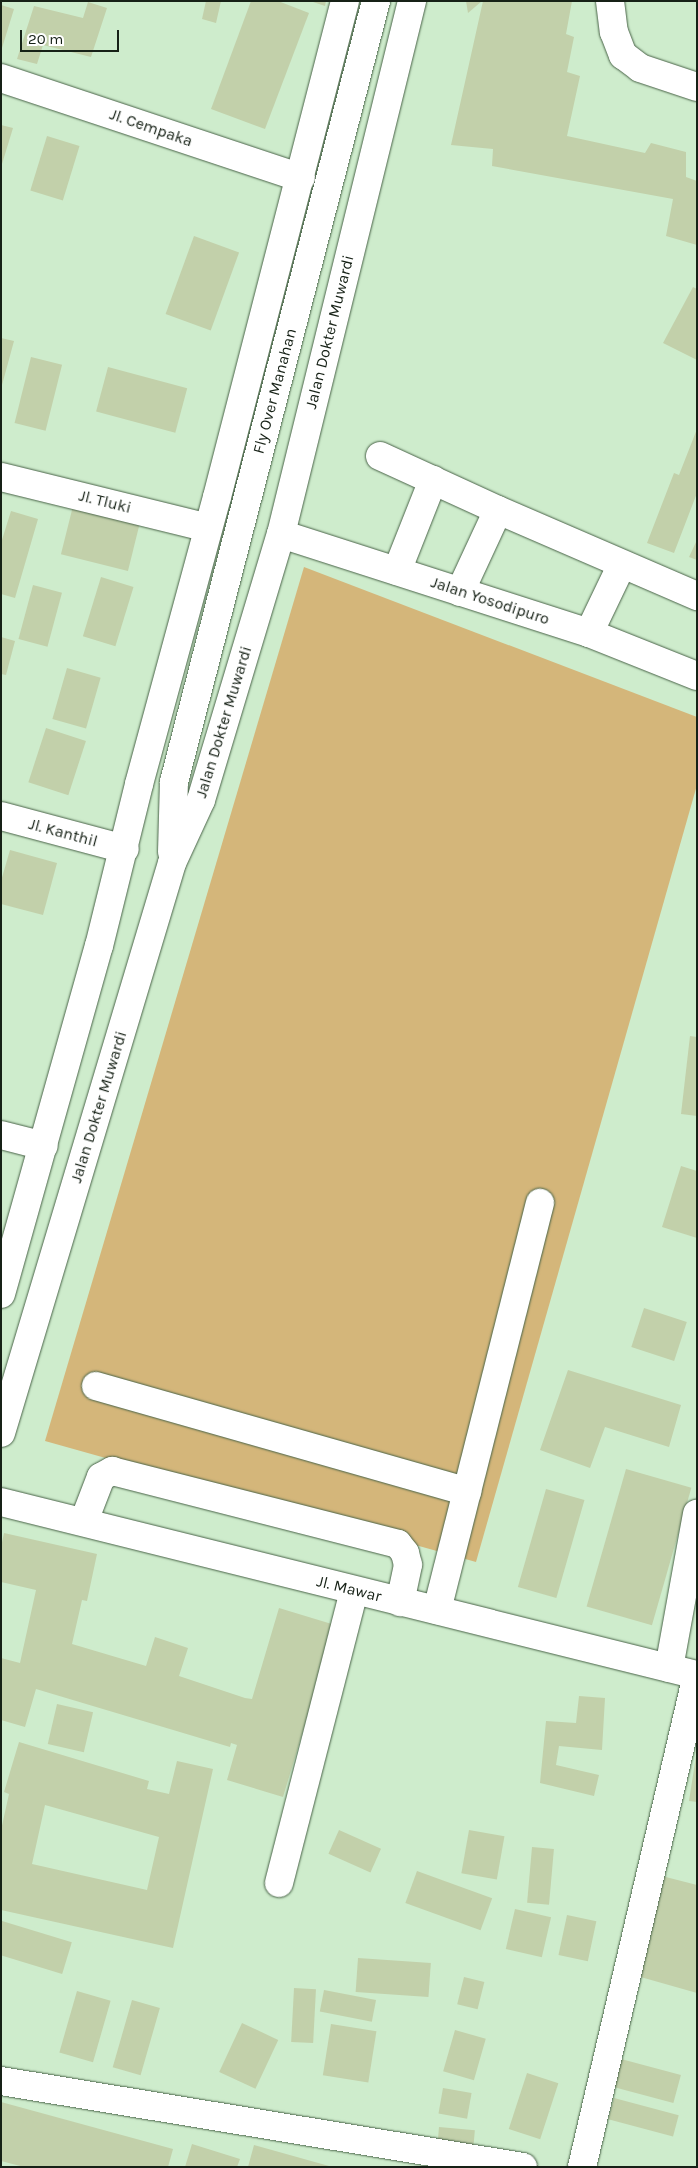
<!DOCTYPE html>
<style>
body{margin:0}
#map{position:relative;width:698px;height:2168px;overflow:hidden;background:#ceeccc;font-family:Karla,sans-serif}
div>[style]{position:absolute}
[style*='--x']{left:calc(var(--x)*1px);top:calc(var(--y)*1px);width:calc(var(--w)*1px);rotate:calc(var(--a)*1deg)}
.green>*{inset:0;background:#d4b67a}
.building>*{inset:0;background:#c2d0aa;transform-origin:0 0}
.roads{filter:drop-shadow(0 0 1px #496348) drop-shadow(0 0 1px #496348)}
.minor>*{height:28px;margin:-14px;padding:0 14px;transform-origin:14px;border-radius:14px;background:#fff}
.major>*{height:28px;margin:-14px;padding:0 14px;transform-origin:14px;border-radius:14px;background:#fff}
span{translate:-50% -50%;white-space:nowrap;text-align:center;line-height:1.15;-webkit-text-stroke:4px #fff;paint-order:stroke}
.street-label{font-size:16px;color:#162116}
.frame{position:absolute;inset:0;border:2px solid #162116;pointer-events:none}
.scale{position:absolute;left:20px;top:30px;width:99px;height:22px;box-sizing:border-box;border:2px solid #162116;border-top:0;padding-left:6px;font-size:15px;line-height:18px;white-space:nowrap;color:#162116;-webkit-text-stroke:4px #fff;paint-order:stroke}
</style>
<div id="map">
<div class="green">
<div style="clip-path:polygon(304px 567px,697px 717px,697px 785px,476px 1562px,45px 1441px)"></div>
</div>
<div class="building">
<div style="clip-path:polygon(206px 1px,221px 1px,216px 23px,202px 19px)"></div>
<div style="clip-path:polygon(251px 1px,278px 1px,309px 13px,265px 129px,211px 109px)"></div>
<div style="clip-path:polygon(310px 1px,326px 1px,325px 6px)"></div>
<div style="clip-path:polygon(466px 1px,482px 1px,468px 13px)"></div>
<div style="clip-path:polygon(483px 1px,572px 1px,566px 34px,574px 37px,567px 72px,580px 76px,567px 136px,645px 153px,651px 143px,686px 152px,686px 177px,697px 181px,697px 245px,666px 236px,673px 199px,492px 166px,493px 149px,451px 145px)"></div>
<div style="clip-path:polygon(88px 2px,107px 8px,91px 57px,43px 45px,37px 64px,17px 59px,34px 6px,83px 18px)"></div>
<div style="clip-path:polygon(1px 5px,14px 9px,2px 48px,1px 48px)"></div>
<div style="clip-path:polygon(1px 125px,13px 128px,2px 164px,1px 164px)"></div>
<div style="left:47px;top:136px;width:34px;height:57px;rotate:17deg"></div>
<div style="left:194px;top:236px;width:48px;height:83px;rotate:20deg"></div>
<div style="clip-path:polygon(693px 287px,697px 289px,697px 360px,663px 343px)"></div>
<div style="clip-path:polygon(1px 338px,14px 341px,2px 385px,1px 385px)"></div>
<div style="left:31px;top:357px;width:32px;height:68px;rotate:14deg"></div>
<div style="left:108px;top:367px;width:82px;height:46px;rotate:15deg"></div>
<div style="clip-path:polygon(697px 429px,697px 493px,674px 553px,647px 543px,674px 473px,679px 475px)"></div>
<div style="left:75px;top:498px;width:69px;height:58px;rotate:14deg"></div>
<div style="clip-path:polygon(11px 511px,38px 519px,15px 598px,1px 594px,1px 543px)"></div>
<div style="clip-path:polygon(697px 540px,697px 560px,689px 557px)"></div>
<div style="left:101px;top:577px;width:34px;height:62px;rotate:17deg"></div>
<div style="left:33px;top:585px;width:30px;height:56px;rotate:15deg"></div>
<div style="clip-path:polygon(1px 637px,15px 641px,6px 675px,1px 674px)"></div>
<div style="left:67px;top:668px;width:35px;height:53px;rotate:16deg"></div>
<div style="left:46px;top:728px;width:42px;height:57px;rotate:18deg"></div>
<div style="clip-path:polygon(10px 850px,57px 863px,43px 915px,1px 904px,1px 881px)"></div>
<div style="clip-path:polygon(690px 1036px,697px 1037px,697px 1116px,681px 1114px)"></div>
<div style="clip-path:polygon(681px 1166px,697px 1171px,697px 1238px,662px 1227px)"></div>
<div style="left:644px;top:1308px;width:45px;height:41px;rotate:18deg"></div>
<div style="clip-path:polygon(568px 1370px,681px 1405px,669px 1447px,605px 1427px,590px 1468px,540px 1450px)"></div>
<div style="left:626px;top:1469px;width:68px;height:143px;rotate:16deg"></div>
<div style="left:546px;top:1489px;width:40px;height:102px;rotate:16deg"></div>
<div style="clip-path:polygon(4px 1533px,97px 1554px,87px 1601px,82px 1600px,72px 1644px,146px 1666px,155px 1637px,188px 1648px,179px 1676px,245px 1698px,252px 1699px,279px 1608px,335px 1625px,283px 1797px,227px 1780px,237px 1745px,231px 1743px,230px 1747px,36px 1689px,25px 1727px,1px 1720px,1px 1658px,20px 1663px,36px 1590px,1px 1582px,1px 1547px)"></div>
<div style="clip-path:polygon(579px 1696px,605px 1698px,602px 1750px,559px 1746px,556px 1765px,599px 1775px,594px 1796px,540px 1783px,546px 1721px,576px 1723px)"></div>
<div style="left:57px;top:1704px;width:37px;height:41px;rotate:13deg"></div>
<div style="clip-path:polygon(evenodd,19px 1742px,149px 1781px,147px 1789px,169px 1794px,177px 1761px,213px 1769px,173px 1948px,1px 1910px,1px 1830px,9px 1794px,4px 1792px,19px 1742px,45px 1805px,159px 1837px,147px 1890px,32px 1864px,45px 1805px)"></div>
<div style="clip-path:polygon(696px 1756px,697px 1756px,697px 1802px,689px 1801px)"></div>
<div style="left:339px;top:1830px;width:46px;height:26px;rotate:24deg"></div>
<div style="left:469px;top:1830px;width:36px;height:44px;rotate:10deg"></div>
<div style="left:532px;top:1847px;width:22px;height:56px;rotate:5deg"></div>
<div style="left:417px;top:1871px;width:80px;height:34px;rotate:20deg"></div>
<div style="clip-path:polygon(658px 1875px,697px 1885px,697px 1993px,630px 1974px)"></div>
<div style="left:515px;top:1909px;width:37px;height:41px;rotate:13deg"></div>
<div style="left:567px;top:1915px;width:30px;height:41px;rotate:12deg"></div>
<div style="left:2px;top:1921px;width:73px;height:33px;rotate:17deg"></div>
<div style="left:358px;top:1958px;width:73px;height:34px;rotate:4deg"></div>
<div style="left:464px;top:1977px;width:21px;height:28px;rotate:14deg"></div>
<div style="left:294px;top:1988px;width:22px;height:54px;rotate:3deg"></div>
<div style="left:324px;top:1990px;width:53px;height:22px;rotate:11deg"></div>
<div style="left:77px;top:1991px;width:35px;height:64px;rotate:16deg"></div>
<div style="left:132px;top:2000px;width:29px;height:70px;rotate:16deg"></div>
<div style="left:242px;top:2023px;width:40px;height:54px;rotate:25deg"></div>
<div style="left:331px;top:2024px;width:46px;height:52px;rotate:9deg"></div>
<div style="left:455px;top:2030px;width:32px;height:43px;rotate:16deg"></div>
<div style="left:621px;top:2059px;width:62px;height:29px;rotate:15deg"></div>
<div style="left:527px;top:2073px;width:33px;height:59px;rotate:18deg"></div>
<div style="left:443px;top:2088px;width:29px;height:26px;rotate:10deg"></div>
<div style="left:614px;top:2098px;width:67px;height:22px;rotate:15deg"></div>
<div style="clip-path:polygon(1px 2102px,173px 2149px,168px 2167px,24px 2167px,1px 2161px)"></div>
<div style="left:439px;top:2127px;width:36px;height:22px;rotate:5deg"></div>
<div style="clip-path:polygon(192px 2144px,240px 2159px,237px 2167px,185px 2167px)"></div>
<div style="clip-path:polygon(254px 2145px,329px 2166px,329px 2167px,248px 2167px)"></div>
</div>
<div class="roads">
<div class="minor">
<div style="--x:610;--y:1;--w:31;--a:83"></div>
<div style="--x:614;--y:32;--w:25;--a:69"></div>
<div style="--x:623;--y:55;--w:21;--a:37"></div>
<div style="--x:640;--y:68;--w:60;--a:18.4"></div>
<div style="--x:1;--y:78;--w:316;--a:18.4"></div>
<div style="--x:380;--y:456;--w:130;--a:24.6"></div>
<div style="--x:498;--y:510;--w:217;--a:23.4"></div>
<div style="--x:1;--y:477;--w:213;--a:13.8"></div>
<div style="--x:397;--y:571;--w:98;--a:-68.4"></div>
<div style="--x:460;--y:592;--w:90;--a:-65.1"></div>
<div style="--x:589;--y:633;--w:76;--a:-64.4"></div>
<div style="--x:1;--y:816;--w:128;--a:14.9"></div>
<div style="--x:1;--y:1135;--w:44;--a:14.3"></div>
<div style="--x:96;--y:1386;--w:386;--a:15.9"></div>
<div style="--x:1;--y:1502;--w:717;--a:13.96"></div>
<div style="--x:84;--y:1521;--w:47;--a:-68.9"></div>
<div style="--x:101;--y:1477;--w:13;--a:-29"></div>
<div style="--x:112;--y:1471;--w:295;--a:14.3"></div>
<div style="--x:398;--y:1544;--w:11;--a:52"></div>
<div style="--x:405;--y:1553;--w:12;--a:76"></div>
<div style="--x:408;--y:1565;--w:38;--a:102"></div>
<div style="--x:437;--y:1610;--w:420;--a:-75.8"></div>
<div style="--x:669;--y:1668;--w:157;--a:-79.7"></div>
<div style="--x:279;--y:1883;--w:302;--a:-75.6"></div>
<div style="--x:1;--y:2081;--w:529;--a:9.36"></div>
<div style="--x:582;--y:2167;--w:505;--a:-76.84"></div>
</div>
<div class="major">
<div style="--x:281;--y:534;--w:324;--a:17.8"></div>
<div style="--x:589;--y:633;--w:116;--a:21.7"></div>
<div style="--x:172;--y:852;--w:70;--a:-88.4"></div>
<div style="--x:174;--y:782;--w:807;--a:-75.5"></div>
<div style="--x:1;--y:1294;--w:362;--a:-74.3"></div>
<div style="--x:99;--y:946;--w:167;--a:-76.1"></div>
<div style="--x:139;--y:784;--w:297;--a:-74.8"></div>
<div style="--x:217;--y:497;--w:512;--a:-75.53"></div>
<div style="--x:1;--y:1433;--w:595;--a:-73.3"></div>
<div style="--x:172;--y:863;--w:69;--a:-65.3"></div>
<div style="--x:201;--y:800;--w:278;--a:-73.3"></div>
<div style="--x:281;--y:534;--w:549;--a:-76.19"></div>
</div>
</div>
<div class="street-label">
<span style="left:151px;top:128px;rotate:19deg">Jl. Cempaka</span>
<span style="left:330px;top:332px;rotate:-76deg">Jalan Dokter Muwardi</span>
<span style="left:275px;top:391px;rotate:-75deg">Fly Over Manahan</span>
<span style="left:105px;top:502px;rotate:14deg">Jl. Tluki</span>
<span style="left:490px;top:601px;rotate:18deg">Jalan Yosodipuro</span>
<span style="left:224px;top:722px;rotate:-73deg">Jalan Dokter Muwardi</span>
<span style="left:63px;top:833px;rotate:15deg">Jl. Kanthil</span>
<span style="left:99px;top:1107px;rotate:-73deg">Jalan Dokter Muwardi</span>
<span style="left:349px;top:1589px;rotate:14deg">Jl. Mawar</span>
</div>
<div class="frame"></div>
<div class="scale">20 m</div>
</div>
